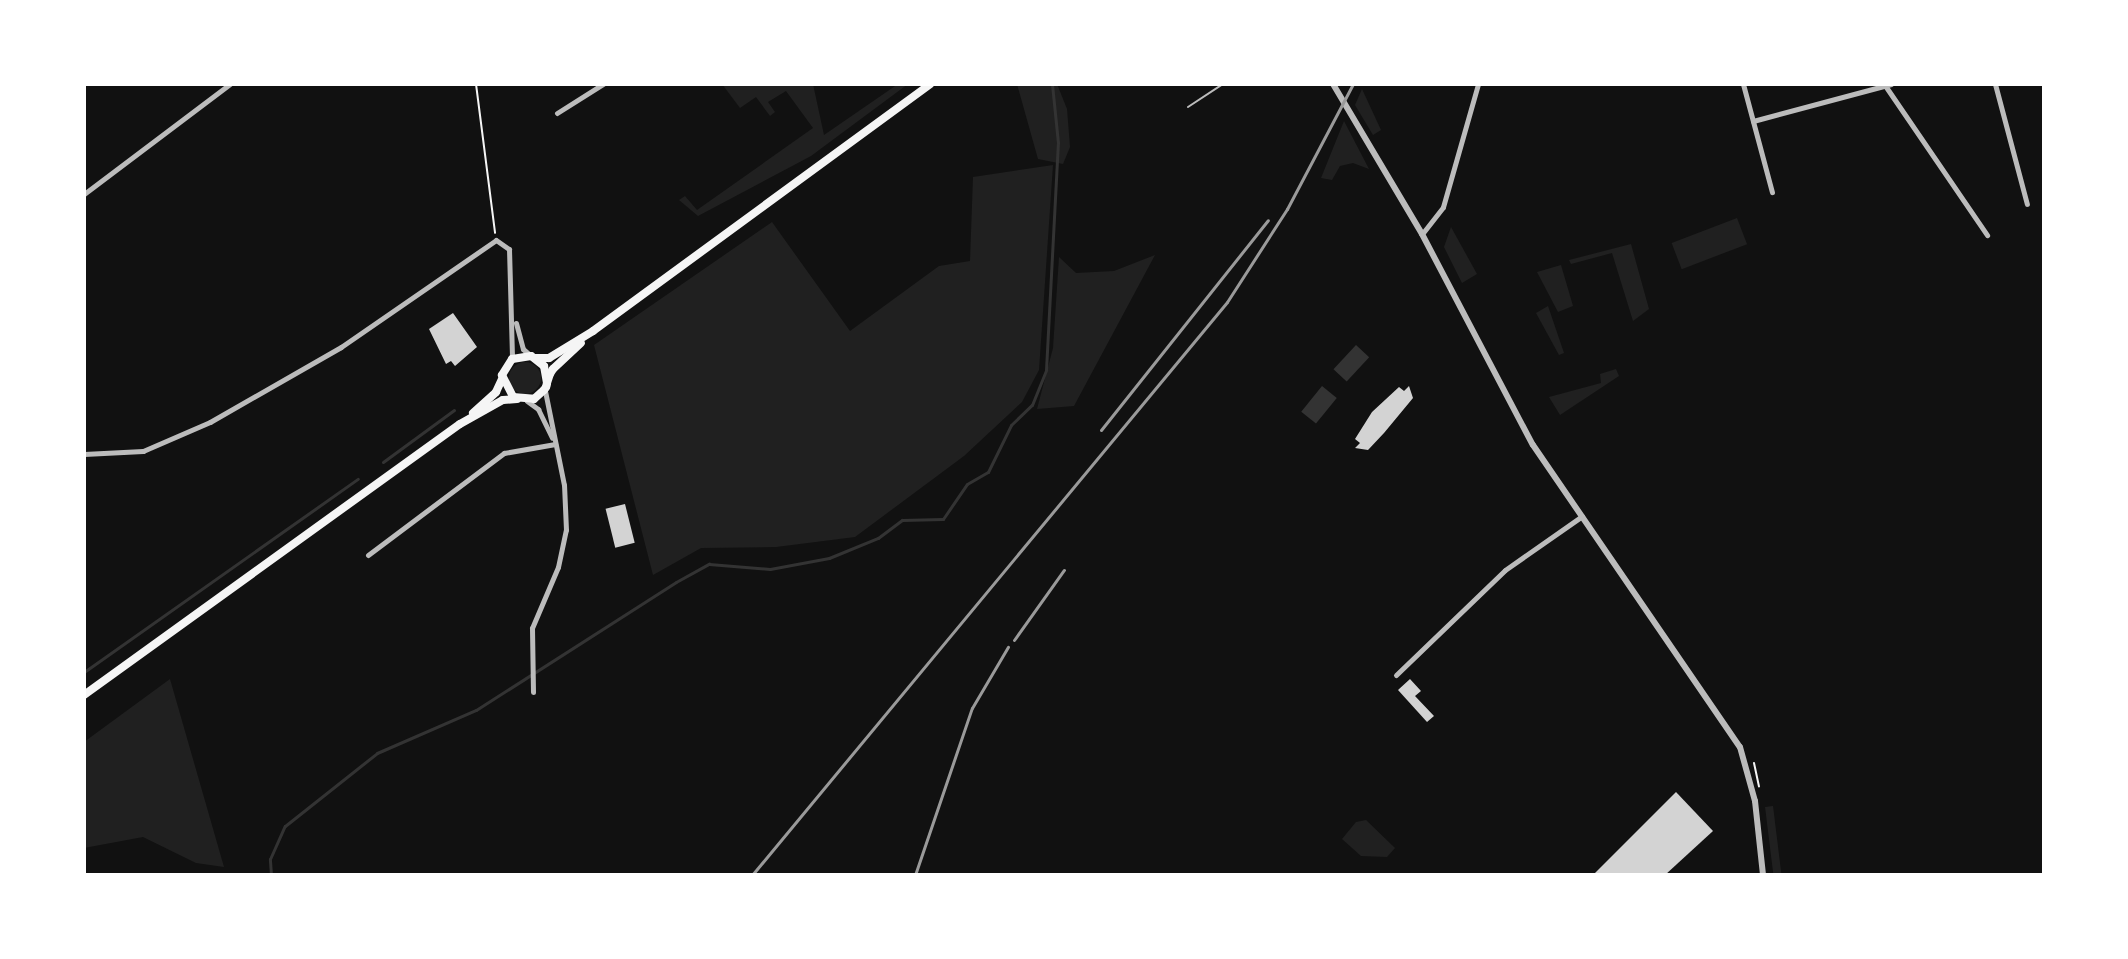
<!DOCTYPE html>
<style>
body{margin:0}
#map{position:relative;width:2128px;height:959px;overflow:hidden;background:#111;font-family:Poppins,sans-serif}
div>[style]{position:absolute}
[style*='--x']{left:calc(var(--x)*1px);top:calc(var(--y)*1px);width:calc(var(--w)*1px);rotate:calc(var(--a)*1deg)}
.green>*{inset:0;background:#202020;transform-origin:0 0}
.round{border-radius:50%}
.water>*{inset:0;background:#333;transform-origin:0 0}
.stream>*{height:3px;margin:-1.5px;padding:0 1.5px;transform-origin:1.5px;border-radius:1.5px;background:#333}
.building>*{inset:0;background:#d3d3d3;transform-origin:0 0}
.path>*{height:2px;margin:-1px;padding:0 1px;transform-origin:1px;border-radius:1px;background:#f5f5f5}
.service>*{height:2px;margin:-1px;padding:0 1px;transform-origin:1px;border-radius:1px;background:#bcbcbc}
.minor>*{height:5px;margin:-2.5px;padding:0 2.5px;transform-origin:2.5px;border-radius:2.5px;background:#bcbcbc}
.tertiary>*{height:6px;margin:-3px;padding:0 3px;transform-origin:3px;border-radius:3px;background:#bcbcbc}
.primary>*{height:8px;margin:-4px;padding:0 4px;transform-origin:4px;border-radius:4px;background:#f5f5f5}
.rail>*{height:3px;margin:-1.5px;padding:0 1.5px;transform-origin:1.5px;border-radius:1.5px;background:#9a9a9a}
span{translate:-50% -50%;white-space:nowrap;text-align:center;line-height:1.15;-webkit-text-stroke:8px #fff;paint-order:stroke}
.frame{position:absolute;inset:0;border:86px solid #fff;pointer-events:none}
</style>
<div id="map">
<div class="green">
<div style="clip-path:polygon(722px 84px,813px 84px,824px 135px,898px 84px,908px 84px,811px 156px,698px 216px,679px 200px,685px 196px,697px 210px,813px 128px,786px 91px,768px 102px,775px 112px,770px 116px,756px 97px,740px 108px)"></div>
<div style="clip-path:polygon(1017px 84px,1057px 84px,1067px 109px,1070px 147px,1063px 164px,1038px 159px)"></div>
<div style="clip-path:polygon(1362px 89px,1381px 130px,1373px 135px,1355px 105px)"></div>
<div style="clip-path:polygon(1344px 121px,1369px 169px,1353px 163px,1340px 166px,1332px 180px,1321px 178px)"></div>
<div style="clip-path:polygon(1053px 165px,1039px 370px,1022px 402px,964px 456px,855px 537px,776px 547px,701px 548px,653px 575px,594px 345px,772px 222px,850px 331px,939px 266px,970px 261px,973px 177px)"></div>
<div style="left:1737px;top:218px;width:28px;height:70px;rotate:69deg"></div>
<div style="clip-path:polygon(1451px 227px,1477px 274px,1462px 283px,1444px 247px)"></div>
<div style="clip-path:polygon(1631px 244px,1649px 309px,1633px 321px,1612px 253px,1571px 264px,1569px 260px)"></div>
<div style="clip-path:polygon(1155px 255px,1074px 406px,1037px 409px,1053px 348px,1059px 257px,1076px 273px,1114px 271px)"></div>
<div style="clip-path:polygon(1561px 265px,1573px 306px,1558px 312px,1537px 272px)"></div>
<div style="clip-path:polygon(1548px 306px,1564px 353px,1559px 355px,1536px 313px)"></div>
<div class="round" style="left:509px;top:362px;width:32px;height:32px"></div>
<div style="clip-path:polygon(1616px 369px,1619px 376px,1560px 415px,1549px 397px,1601px 383px,1600px 374px)"></div>
<div style="clip-path:polygon(170px 679px,224px 867px,196px 863px,143px 837px,84px 848px,84px 742px)"></div>
<div style="left:1773px;top:806px;width:69px;height:8px;rotate:83deg"></div>
<div style="clip-path:polygon(1366px 820px,1395px 848px,1387px 857px,1361px 856px,1342px 839px,1356px 822px)"></div>
</div>
<div class="water">
<div style="left:1356px;top:345px;width:18px;height:33px;rotate:43deg"></div>
<div style="left:1322px;top:386px;width:19px;height:33px;rotate:39deg"></div>
</div>
<div class="stream">
<div style="--x:383;--y:462;--w:88;--a:-36.2"></div>
<div style="--x:84;--y:672;--w:335;--a:-35.2"></div>
<div style="--x:271;--y:875;--w:16;--a:-94"></div>
<div style="--x:270;--y:859;--w:36;--a:-66"></div>
<div style="--x:285;--y:826;--w:117;--a:-38.4"></div>
<div style="--x:377;--y:753;--w:108;--a:-23.5"></div>
<div style="--x:476;--y:710;--w:237;--a:-32.6"></div>
<div style="--x:676;--y:582;--w:38;--a:-29"></div>
<div style="--x:709;--y:564;--w:61;--a:4.7"></div>
<div style="--x:770;--y:569;--w:60;--a:-10.6"></div>
<div style="--x:829;--y:558;--w:53;--a:-22.2"></div>
<div style="--x:878;--y:538;--w:30;--a:-37"></div>
<div style="--x:902;--y:520;--w:41;--a:-1.4"></div>
<div style="--x:943;--y:519;--w:42;--a:-55.6"></div>
<div style="--x:967;--y:484;--w:24;--a:-30"></div>
<div style="--x:988;--y:472;--w:52;--a:-63.9"></div>
<div style="--x:1011;--y:425;--w:29;--a:-44"></div>
<div style="--x:1032;--y:405;--w:38;--a:-68"></div>
<div style="--x:1046;--y:370;--w:227;--a:-87"></div>
<div style="--x:1058;--y:143;--w:59;--a:-95.8"></div>
</div>
<div class="building">
<div style="clip-path:polygon(453px 313px,477px 347px,455px 366px,451px 361px,446px 364px,429px 329px)"></div>
<div style="clip-path:polygon(1409px 386px,1413px 398px,1384px 433px,1368px 450px,1355px 448px,1360px 443px,1355px 439px,1372px 412px,1399px 387px,1404px 391px)"></div>
<div style="left:625px;top:504px;width:40px;height:20px;rotate:76deg"></div>
<div style="clip-path:polygon(1410px 679px,1421px 691px,1415px 696px,1434px 716px,1427px 722px,1398px 690px)"></div>
<div style="clip-path:polygon(1676px 792px,1713px 831px,1665px 875px,1593px 875px)"></div>
</div>
<div class="path">
<div style="--x:476;--y:84;--w:150;--a:82.7"></div>
<div style="--x:1754;--y:763;--w:24;--a:78"></div>
</div>
<div class="service">
<div style="--x:1188;--y:107;--w:42;--a:-33.3"></div>
</div>
<div class="minor">
<div style="--x:1743;--y:84;--w:112;--a:75"></div>
<div style="--x:1884;--y:84;--w:183;--a:55.7"></div>
<div style="--x:1995;--y:84;--w:124;--a:75.1"></div>
<div style="--x:557;--y:113;--w:54;--a:-32.2"></div>
<div style="--x:1753;--y:121;--w:143;--a:-15"></div>
<div style="--x:84;--y:194;--w:183;--a:-37"></div>
<div style="--x:1422;--y:234;--w:34;--a:-52"></div>
<div style="--x:1443;--y:207;--w:128;--a:-74.1"></div>
<div style="--x:516;--y:323;--w:27;--a:75"></div>
<div style="--x:523;--y:349;--w:11;--a:41"></div>
<div style="--x:527;--y:401;--w:14;--a:36"></div>
<div style="--x:538;--y:409;--w:32;--a:64"></div>
<div style="--x:84;--y:454;--w:59;--a:-2.9"></div>
<div style="--x:143;--y:451;--w:73;--a:-23.4"></div>
<div style="--x:210;--y:422;--w:151;--a:-29.8"></div>
<div style="--x:341;--y:347;--w:188;--a:-34.6"></div>
<div style="--x:496;--y:240;--w:16;--a:35"></div>
<div style="--x:509;--y:249;--w:109;--a:88.4"></div>
<div style="--x:368;--y:555;--w:170;--a:-36.9"></div>
<div style="--x:504;--y:453;--w:52;--a:-10"></div>
<div style="--x:1396;--y:675;--w:151;--a:-43.9"></div>
<div style="--x:1505;--y:570;--w:94;--a:-35"></div>
<div style="--x:533;--y:692;--w:64;--a:-90.9"></div>
<div style="--x:532;--y:628;--w:66;--a:-66.9"></div>
<div style="--x:558;--y:567;--w:38;--a:-78"></div>
<div style="--x:566;--y:530;--w:45;--a:-92.5"></div>
<div style="--x:564;--y:485;--w:96;--a:-101.4"></div>
</div>
<div class="tertiary">
<div style="--x:1333;--y:84;--w:174;--a:59.3"></div>
<div style="--x:1422;--y:234;--w:238;--a:62.3"></div>
<div style="--x:1533;--y:445;--w:366;--a:55.6"></div>
<div style="--x:1740;--y:747;--w:56;--a:74.5"></div>
<div style="--x:1755;--y:801;--w:74;--a:83.8"></div>
</div>
<div class="primary">
<div style="--x:535;--y:358;--w:14;--a:0"></div>
<div style="--x:549;--y:358;--w:52;--a:-31.5"></div>
<div style="--x:593;--y:331;--w:418;--a:-36.2"></div>
<div style="--x:547;--y:383;--w:17;--a:-100"></div>
<div style="--x:544;--y:366;--w:16;--a:-142"></div>
<div style="--x:531;--y:356;--w:19;--a:171"></div>
<div style="--x:512;--y:359;--w:19;--a:122"></div>
<div style="--x:502;--y:375;--w:25;--a:63"></div>
<div style="--x:513;--y:397;--w:21;--a:5"></div>
<div style="--x:534;--y:399;--w:13;--a:-42"></div>
<div style="--x:544;--y:390;--w:4;--a:-56"></div>
<div style="--x:546;--y:387;--w:4;--a:-76"></div>
<div style="--x:547;--y:383;--w:9;--a:-72"></div>
<div style="--x:550;--y:374;--w:6;--a:-59"></div>
<div style="--x:553;--y:369;--w:38;--a:-43"></div>
<div style="--x:473;--y:413;--w:31;--a:-42"></div>
<div style="--x:496;--y:392;--w:14;--a:-65"></div>
<div style="--x:84;--y:695;--w:463;--a:-35.8"></div>
<div style="--x:460;--y:424;--w:49;--a:-29.2"></div>
<div style="--x:503;--y:400;--w:14;--a:-4"></div>
</div>
<div class="rail">
<div style="--x:1101;--y:430;--w:268;--a:-51.5"></div>
<div style="--x:1014;--y:640;--w:86;--a:-54.5"></div>
<div style="--x:752;--y:875;--w:744;--a:-50.34"></div>
<div style="--x:1227;--y:302;--w:111;--a:-57.2"></div>
<div style="--x:1287;--y:209;--w:141;--a:-62.2"></div>
<div style="--x:915;--y:875;--w:176;--a:-71.2"></div>
<div style="--x:972;--y:708;--w:71;--a:-59.5"></div>
</div>
<div class="frame"></div>
</div>
